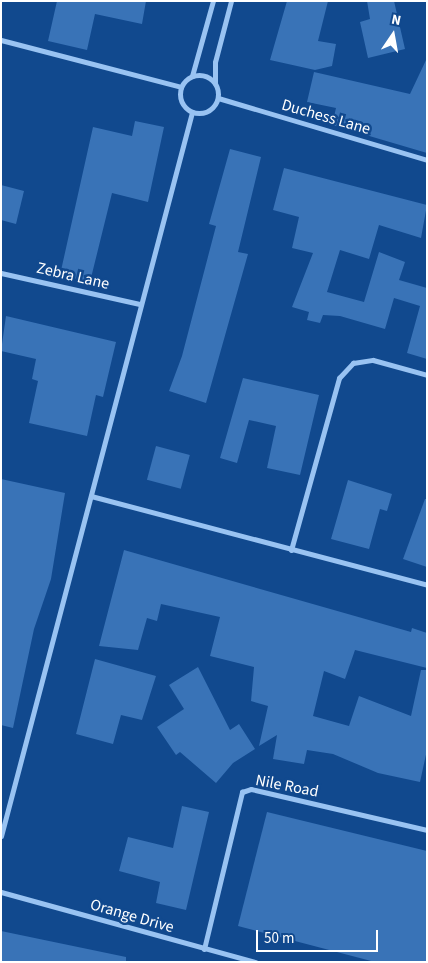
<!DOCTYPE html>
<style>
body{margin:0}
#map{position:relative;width:428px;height:963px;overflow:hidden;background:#11498e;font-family:"Source Sans 3",sans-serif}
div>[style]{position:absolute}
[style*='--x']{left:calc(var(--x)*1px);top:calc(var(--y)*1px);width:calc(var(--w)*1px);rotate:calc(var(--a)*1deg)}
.building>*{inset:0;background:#3973b7;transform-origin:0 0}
.minor>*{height:5px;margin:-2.5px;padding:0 2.5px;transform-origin:2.5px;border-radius:2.5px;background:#99c3f2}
.minor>.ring{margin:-2.5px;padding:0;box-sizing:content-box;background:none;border:5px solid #99c3f2;border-radius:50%}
span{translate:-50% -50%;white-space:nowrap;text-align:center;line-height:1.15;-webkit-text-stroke:5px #11498e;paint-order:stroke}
.street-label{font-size:16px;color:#fff}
.frame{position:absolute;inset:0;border:2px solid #fff;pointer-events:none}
.north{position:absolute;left:368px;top:10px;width:50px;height:50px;-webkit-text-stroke:4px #11498e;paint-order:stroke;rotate:12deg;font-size:14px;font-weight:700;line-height:20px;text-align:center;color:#fff}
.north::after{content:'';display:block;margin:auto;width:18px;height:22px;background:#fff;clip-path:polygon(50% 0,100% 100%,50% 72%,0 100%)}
.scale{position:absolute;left:256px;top:930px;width:122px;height:22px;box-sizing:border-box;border:2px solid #fff;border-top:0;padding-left:6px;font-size:15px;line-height:18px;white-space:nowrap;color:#fff;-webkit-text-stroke:4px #11498e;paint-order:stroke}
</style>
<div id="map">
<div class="building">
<div style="clip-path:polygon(57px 1px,146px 1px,142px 24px,95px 14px,87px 50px,48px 41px)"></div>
<div style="clip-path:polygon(287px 1px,328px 1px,318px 41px,336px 44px,332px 66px,315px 70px,270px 60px)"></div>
<div style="clip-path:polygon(367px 1px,394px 1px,405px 49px,368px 58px,360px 22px,370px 19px)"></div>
<div style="clip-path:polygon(427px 58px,427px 153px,332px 125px,336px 108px,307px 102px,314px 72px,410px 94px)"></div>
<div style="clip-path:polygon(135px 121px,164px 127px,148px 202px,112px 193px,90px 282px,60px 275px,93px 127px,132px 136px)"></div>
<div style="clip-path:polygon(230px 149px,261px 157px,238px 252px,248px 254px,206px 403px,169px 391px,182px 356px,216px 226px,209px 224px)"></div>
<div style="clip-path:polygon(284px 168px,427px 205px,421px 238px,379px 225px,369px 259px,340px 250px,327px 292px,364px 302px,379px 252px,405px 262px,399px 280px,427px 288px,427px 359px,407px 353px,420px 306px,394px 298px,385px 329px,340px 316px,323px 315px,320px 323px,307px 320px,309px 312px,292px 307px,313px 253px,292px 248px,299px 217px,273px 210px)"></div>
<div style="clip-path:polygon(1px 185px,24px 191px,16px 224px,1px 220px)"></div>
<div style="clip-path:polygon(6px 316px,116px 342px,103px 397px,96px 395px,87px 436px,29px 423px,38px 381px,32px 379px,36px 359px,1px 351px)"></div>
<div style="clip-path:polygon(243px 378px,319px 395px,300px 475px,267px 468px,276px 426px,249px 420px,237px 463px,220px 458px)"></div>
<div style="left:156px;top:446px;width:35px;height:35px;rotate:15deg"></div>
<div style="clip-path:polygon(1px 479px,65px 493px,51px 579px,34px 629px,13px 728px,1px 725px)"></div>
<div style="clip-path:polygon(348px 480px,392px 494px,387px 511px,380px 509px,369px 549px,331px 539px)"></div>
<div style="clip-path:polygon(425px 499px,427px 499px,427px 567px,403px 559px)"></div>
<div style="clip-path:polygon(124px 550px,411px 632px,412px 628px,427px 633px,427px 668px,355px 650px,345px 679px,324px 671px,313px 716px,349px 726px,359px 696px,411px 716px,421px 670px,427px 670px,427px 750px,420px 782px,378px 773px,333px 754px,307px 750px,304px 764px,273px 759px,277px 735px,259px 746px,268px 706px,251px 701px,254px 667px,210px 656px,220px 617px,161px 604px,157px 621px,147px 618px,138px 650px,99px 646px)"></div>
<div style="clip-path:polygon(95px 659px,156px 676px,142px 720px,121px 715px,113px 744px,76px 734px)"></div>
<div style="clip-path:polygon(198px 667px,230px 730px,239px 724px,255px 749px,233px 763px,216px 783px,180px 752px,176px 755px,157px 727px,184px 709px,169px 685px)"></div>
<div style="clip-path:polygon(182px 806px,209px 812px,186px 910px,156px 903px,160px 882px,119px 871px,128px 837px,173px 848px)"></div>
<div style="clip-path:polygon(267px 812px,427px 851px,427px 962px,375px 962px,238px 926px)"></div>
<div style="clip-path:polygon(1px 931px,126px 957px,126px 962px,1px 962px)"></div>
</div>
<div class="minor">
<div style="--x:1;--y:40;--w:186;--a:14.6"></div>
<div class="ring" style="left:180px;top:75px;width:33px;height:33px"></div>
<div style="--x:192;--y:76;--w:78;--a:-74.4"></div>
<div style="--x:215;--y:83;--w:21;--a:-90"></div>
<div style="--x:215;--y:62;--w:63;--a:-75.3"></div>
<div style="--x:218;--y:98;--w:218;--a:16.5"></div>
<div style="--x:1;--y:273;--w:142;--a:12.6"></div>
<div style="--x:91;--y:496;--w:348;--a:14.8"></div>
<div style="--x:291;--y:550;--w:179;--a:-74.4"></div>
<div style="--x:339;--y:378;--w:21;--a:-47"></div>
<div style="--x:353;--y:363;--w:20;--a:-9"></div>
<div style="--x:373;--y:360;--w:56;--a:15.5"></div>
<div style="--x:1;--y:836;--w:749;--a:-75.22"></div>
<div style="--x:1;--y:892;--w:264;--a:15.4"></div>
<div style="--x:204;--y:949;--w:162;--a:-76.4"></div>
<div style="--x:242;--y:792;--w:9;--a:-18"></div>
<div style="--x:251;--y:789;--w:181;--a:13.1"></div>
</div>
<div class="street-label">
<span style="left:326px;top:117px;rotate:16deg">Duchess Lane</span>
<span style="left:73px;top:276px;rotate:13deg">Zebra Lane</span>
<span style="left:287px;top:786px;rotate:11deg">Nile Road</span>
<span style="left:132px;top:916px;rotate:16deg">Orange Drive</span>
</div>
<div class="frame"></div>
<div class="north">N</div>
<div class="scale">50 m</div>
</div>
